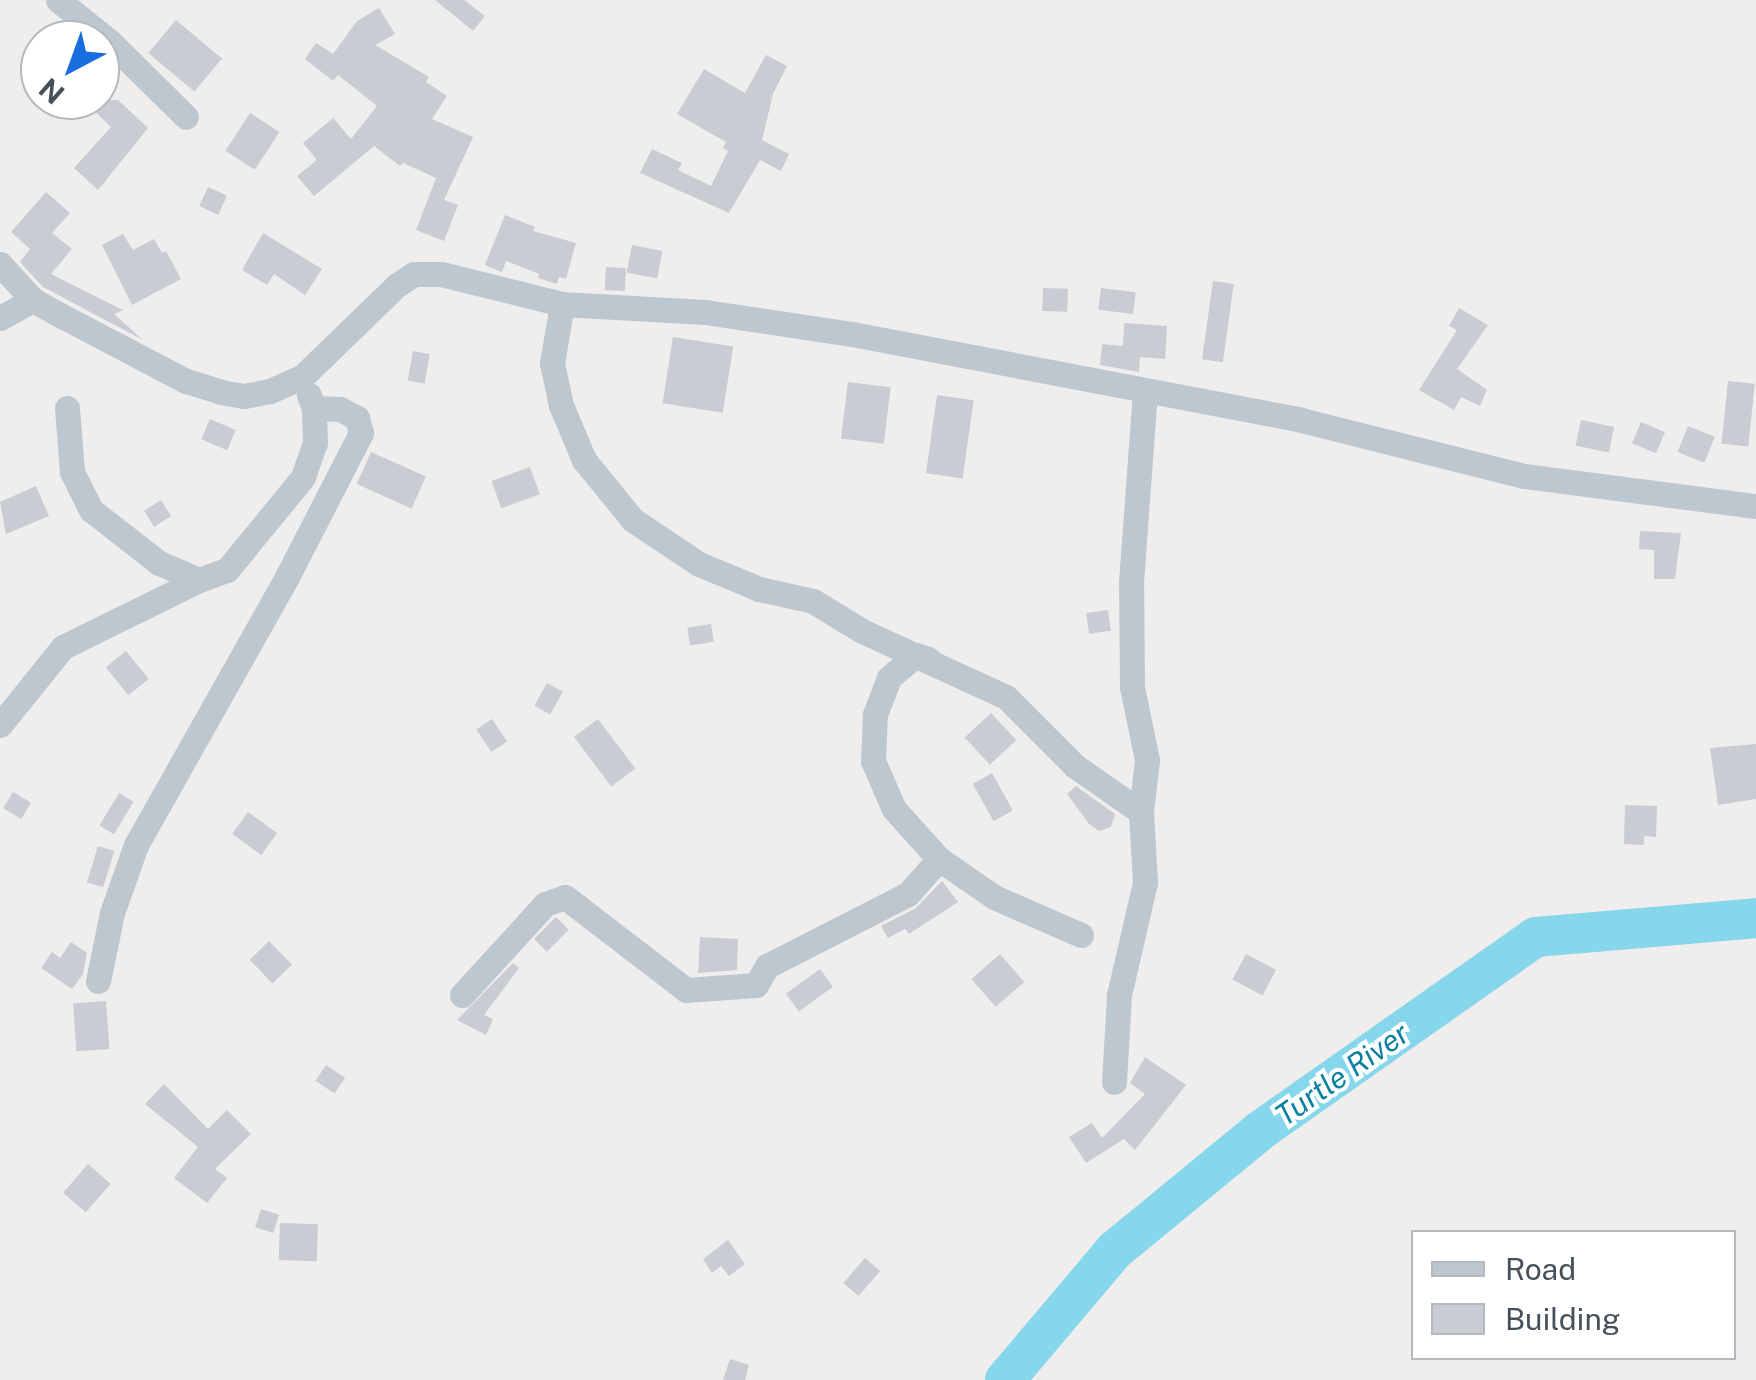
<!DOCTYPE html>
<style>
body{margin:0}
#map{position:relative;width:1756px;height:1380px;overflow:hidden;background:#f0eded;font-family:"Public Sans",sans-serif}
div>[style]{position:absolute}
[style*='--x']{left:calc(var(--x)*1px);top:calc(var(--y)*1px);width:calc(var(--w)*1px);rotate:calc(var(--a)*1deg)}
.river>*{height:40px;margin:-20px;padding:0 20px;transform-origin:20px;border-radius:20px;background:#86d6ec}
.building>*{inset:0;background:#c9ccd2;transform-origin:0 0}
.minor>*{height:25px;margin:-12.5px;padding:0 12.5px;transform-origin:12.5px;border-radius:12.5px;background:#bdc7cf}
span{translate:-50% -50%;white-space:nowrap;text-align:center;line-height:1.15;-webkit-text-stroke:8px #fff;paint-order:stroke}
.water-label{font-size:30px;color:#0b80a0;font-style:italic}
.legend{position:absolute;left:1411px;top:1230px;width:325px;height:130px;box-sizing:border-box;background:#fff;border:2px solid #b5b9bd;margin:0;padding:12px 18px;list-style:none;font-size:30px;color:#45505a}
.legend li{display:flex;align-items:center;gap:20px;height:50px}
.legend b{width:50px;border:2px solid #b5b9bd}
.north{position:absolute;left:20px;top:20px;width:100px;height:100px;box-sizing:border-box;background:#fff;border:2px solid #b5b9bd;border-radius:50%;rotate:221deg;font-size:28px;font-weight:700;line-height:40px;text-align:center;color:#45505a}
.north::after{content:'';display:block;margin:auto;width:35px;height:45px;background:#186ede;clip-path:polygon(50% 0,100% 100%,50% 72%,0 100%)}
</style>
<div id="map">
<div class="river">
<div style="--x:1005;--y:1380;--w:170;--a:-49.8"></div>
<div style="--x:1115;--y:1250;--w:189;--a:-39.4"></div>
<div style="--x:1261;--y:1130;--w:336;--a:-35.1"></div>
<div style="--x:1536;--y:937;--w:221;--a:-4.9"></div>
</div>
<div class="building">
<div style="clip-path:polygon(435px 0,464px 0,485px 16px,473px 31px)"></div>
<div style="clip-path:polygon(379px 8px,395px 34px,375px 45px,429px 77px,426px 82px,447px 96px,432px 119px,473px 137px,444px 200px,458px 205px,444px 241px,416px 230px,436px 178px,403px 163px,400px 166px,374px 146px,314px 196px,297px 176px,317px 160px,303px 143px,333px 118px,351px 139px,377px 106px,338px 75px,333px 81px,305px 59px,316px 43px,333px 54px,357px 21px)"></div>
<div style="left:176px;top:20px;width:60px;height:43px;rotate:40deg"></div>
<div style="clip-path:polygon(766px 55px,787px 66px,773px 94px,762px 140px,789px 154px,781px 171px,760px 160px,729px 213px,640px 173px,652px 149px,682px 163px,678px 170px,711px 186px,728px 151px,723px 148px,726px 142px,677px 114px,704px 69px,745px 93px)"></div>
<div style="clip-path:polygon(83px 100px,118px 100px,148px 128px,98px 190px,74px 168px,111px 127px)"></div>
<div style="left:250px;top:113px;width:35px;height:45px;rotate:33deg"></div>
<div style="left:208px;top:187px;width:21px;height:21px;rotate:25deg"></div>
<div style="clip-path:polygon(46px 192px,70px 213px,52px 233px,72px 249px,51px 274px,123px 310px,114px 314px,143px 340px,43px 287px,20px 262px,30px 249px,11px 232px)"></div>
<div style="clip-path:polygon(505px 215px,535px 227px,533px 231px,576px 243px,566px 279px,559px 277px,557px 284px,538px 278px,539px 274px,506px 261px,502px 272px,485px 265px)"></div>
<div style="clip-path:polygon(263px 233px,322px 269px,305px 295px,274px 274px,267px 285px,242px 270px)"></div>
<div style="clip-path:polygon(123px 234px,133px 250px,154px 239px,162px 253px,166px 251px,181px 279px,132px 305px,102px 245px)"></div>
<div style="left:632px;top:245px;width:31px;height:28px;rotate:11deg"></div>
<div style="left:606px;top:267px;width:20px;height:23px;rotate:3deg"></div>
<div style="left:1213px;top:281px;width:21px;height:79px;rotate:8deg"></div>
<div style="left:1043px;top:288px;width:25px;height:23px;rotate:2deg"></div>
<div style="left:1101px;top:288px;width:35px;height:22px;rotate:7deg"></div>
<div style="clip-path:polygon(1459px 308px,1488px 325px,1457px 369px,1487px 390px,1480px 406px,1461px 397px,1454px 410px,1419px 390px,1457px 330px,1449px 326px)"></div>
<div style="clip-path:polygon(1124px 323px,1167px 326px,1165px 359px,1140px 357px,1139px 372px,1100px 365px,1102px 344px,1123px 346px)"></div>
<div style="left:673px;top:337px;width:61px;height:67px;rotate:9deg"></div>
<div style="left:413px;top:351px;width:17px;height:30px;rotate:10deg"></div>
<div style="left:1728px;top:381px;width:27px;height:63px;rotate:6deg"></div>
<div style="left:848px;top:382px;width:43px;height:57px;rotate:7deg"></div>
<div style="left:937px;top:395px;width:37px;height:79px;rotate:8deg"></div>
<div style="left:210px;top:419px;width:28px;height:22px;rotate:23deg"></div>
<div style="left:1581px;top:420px;width:34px;height:26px;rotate:12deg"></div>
<div style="left:1641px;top:422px;width:26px;height:23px;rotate:23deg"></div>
<div style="left:1688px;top:426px;width:29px;height:28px;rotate:22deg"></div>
<div style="left:371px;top:452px;width:60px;height:35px;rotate:24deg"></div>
<div style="left:530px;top:467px;width:29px;height:41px;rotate:70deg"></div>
<div style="clip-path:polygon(36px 486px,49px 516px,6px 534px,0 502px)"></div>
<div style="left:161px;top:500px;width:19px;height:20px;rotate:58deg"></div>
<div style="clip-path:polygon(1640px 531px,1681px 533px,1675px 579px,1654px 579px,1654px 550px,1639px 549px)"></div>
<div style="left:1108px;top:610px;width:21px;height:22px;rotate:82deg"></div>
<div style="left:711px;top:624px;width:18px;height:24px;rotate:81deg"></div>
<div style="left:126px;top:651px;width:36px;height:26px;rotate:51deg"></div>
<div style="left:547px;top:683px;width:18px;height:26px;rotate:29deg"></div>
<div style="left:991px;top:713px;width:37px;height:36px;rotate:47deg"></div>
<div style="left:492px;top:719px;width:27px;height:19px;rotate:56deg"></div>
<div style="left:598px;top:719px;width:62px;height:30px;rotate:53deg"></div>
<div style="clip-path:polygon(1756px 744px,1756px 799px,1718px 805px,1710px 748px)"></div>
<div style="left:992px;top:773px;width:43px;height:22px;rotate:61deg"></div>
<div style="clip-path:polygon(1076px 786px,1115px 814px,1111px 827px,1099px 831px,1089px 824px,1067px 794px)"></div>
<div style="left:13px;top:792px;width:21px;height:19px;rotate:31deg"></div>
<div style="left:119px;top:793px;width:17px;height:38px;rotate:31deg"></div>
<div style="clip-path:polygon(1625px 805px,1657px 806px,1656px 837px,1644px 836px,1644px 845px,1624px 844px)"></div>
<div style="left:248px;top:812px;width:36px;height:27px;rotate:36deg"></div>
<div style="left:98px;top:846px;width:17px;height:38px;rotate:17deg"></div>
<div style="clip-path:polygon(942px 881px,958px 902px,909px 934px,905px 929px,888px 938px,881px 926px,916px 908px)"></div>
<div style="left:556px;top:917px;width:18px;height:31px;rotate:45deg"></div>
<div style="clip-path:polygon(700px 937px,738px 939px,737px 970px,698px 973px)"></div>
<div style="left:269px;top:941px;width:33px;height:27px;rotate:46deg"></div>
<div style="clip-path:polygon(71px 942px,87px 953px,83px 974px,72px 989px,41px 968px,52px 952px,60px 958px)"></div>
<div style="left:1000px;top:954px;width:37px;height:38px;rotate:49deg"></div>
<div style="left:1246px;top:954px;width:34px;height:29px;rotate:28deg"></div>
<div style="clip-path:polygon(513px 963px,519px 968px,484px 1015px,493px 1019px,486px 1035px,457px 1020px)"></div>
<div style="left:820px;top:969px;width:22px;height:42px;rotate:54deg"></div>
<div style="left:106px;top:1001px;width:48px;height:33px;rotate:86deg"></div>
<div style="clip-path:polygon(1145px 1057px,1186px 1085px,1135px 1150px,1124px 1139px,1086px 1163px,1069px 1137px,1092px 1123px,1102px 1138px,1145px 1094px,1130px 1083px)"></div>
<div style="left:326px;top:1065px;width:23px;height:19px;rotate:34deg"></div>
<div style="clip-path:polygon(164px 1084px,208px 1129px,227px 1110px,251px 1134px,215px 1169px,227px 1178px,207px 1203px,174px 1178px,198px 1147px,145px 1104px)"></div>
<div style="left:88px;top:1164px;width:30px;height:38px;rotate:41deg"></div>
<div style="left:261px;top:1209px;width:19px;height:19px;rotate:18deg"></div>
<div style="left:280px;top:1223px;width:38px;height:37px;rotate:2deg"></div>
<div style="clip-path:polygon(728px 1240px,745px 1264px,729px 1276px,721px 1266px,712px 1273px,703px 1259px)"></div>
<div style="left:865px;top:1258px;width:20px;height:33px;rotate:41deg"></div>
<div style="clip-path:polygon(730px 1359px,749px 1365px,745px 1380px,723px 1380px)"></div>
</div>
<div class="minor">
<div style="--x:58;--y:0;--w:65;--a:38.8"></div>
<div style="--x:109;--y:41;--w:108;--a:44.6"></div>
<div style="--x:0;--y:264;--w:49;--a:47.5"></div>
<div style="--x:33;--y:300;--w:33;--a:29"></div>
<div style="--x:62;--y:316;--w:140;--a:27.7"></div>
<div style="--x:186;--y:381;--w:37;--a:17"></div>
<div style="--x:221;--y:392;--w:23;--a:10"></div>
<div style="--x:244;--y:396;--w:26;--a:-11"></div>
<div style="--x:270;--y:391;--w:35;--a:-24"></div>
<div style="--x:302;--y:377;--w:132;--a:-44.1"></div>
<div style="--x:397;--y:285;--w:20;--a:-33"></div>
<div style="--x:414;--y:274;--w:27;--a:0"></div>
<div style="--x:441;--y:274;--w:125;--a:13.9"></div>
<div style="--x:562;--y:304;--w:143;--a:3.2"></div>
<div style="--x:705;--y:312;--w:149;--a:8.5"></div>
<div style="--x:852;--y:334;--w:457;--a:10.8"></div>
<div style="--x:1301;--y:420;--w:230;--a:14.1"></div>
<div style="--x:1524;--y:476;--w:234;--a:7.4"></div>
<div style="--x:562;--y:304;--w:60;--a:99.6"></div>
<div style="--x:552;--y:363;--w:43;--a:77.9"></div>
<div style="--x:561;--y:405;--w:60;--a:67.3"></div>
<div style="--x:584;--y:460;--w:77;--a:50.8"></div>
<div style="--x:633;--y:520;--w:79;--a:33.7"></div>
<div style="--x:699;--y:564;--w:65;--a:22.6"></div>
<div style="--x:759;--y:589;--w:55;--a:12.5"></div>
<div style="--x:813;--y:601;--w:57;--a:31.5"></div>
<div style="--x:862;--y:631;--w:158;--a:24.6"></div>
<div style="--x:1006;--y:697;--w:98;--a:45"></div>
<div style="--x:1075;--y:766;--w:80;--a:34.9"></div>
<div style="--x:0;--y:318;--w:38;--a:-29"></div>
<div style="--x:67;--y:408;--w:64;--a:85.5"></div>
<div style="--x:72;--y:472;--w:42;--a:63.4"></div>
<div style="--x:91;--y:510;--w:86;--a:37.9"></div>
<div style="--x:159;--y:563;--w:43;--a:23"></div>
<div style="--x:199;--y:580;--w:30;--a:-20"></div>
<div style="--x:227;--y:570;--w:120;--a:-50.7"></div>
<div style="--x:303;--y:477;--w:36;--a:-71"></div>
<div style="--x:315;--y:443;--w:35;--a:-92"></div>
<div style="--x:314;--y:408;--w:14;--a:-111"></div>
<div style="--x:928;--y:659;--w:13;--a:-162"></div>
<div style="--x:916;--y:655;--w:35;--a:140"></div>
<div style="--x:889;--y:678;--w:40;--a:111"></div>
<div style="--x:875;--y:715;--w:46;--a:92.5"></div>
<div style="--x:873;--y:761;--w:52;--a:66.4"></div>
<div style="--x:894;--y:809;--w:67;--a:48"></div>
<div style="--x:939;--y:859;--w:67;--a:34.6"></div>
<div style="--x:994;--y:897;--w:95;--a:23.6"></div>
<div style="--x:0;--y:725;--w:100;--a:-51.1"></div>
<div style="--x:63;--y:647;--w:152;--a:-26.2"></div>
<div style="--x:98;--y:981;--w:69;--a:-78.4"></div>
<div style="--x:112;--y:913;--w:72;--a:-70.6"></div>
<div style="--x:136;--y:845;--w:310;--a:-60.6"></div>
<div style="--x:288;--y:575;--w:160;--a:-62.8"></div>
<div style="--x:361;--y:433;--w:16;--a:-105"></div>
<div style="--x:357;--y:418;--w:19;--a:-152"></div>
<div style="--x:340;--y:409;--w:26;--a:-178"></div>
<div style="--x:462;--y:995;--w:123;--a:-47.6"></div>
<div style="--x:545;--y:904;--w:21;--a:-19"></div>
<div style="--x:565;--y:897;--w:153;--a:37.5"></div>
<div style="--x:686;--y:990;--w:70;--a:-4.1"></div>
<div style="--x:756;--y:985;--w:22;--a:-60"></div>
<div style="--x:767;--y:966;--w:158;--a:-27.1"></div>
<div style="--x:908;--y:894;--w:47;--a:-48.5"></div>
<div style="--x:1114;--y:1082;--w:87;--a:-86.7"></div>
<div style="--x:1119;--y:995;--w:116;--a:-77"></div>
<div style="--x:1145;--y:882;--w:70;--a:-93.3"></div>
<div style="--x:1141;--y:812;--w:52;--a:-83.4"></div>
<div style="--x:1147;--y:760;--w:75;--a:-101.6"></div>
<div style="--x:1132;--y:687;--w:105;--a:-90.5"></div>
<div style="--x:1131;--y:582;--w:191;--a:-85.8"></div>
</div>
<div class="water-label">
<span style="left:1342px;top:1074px;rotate:-35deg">Turtle River</span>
</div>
<ul class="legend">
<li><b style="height:12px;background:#bdc7cf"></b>Road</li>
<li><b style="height:28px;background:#c9ccd2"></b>Building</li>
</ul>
<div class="north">N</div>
</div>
